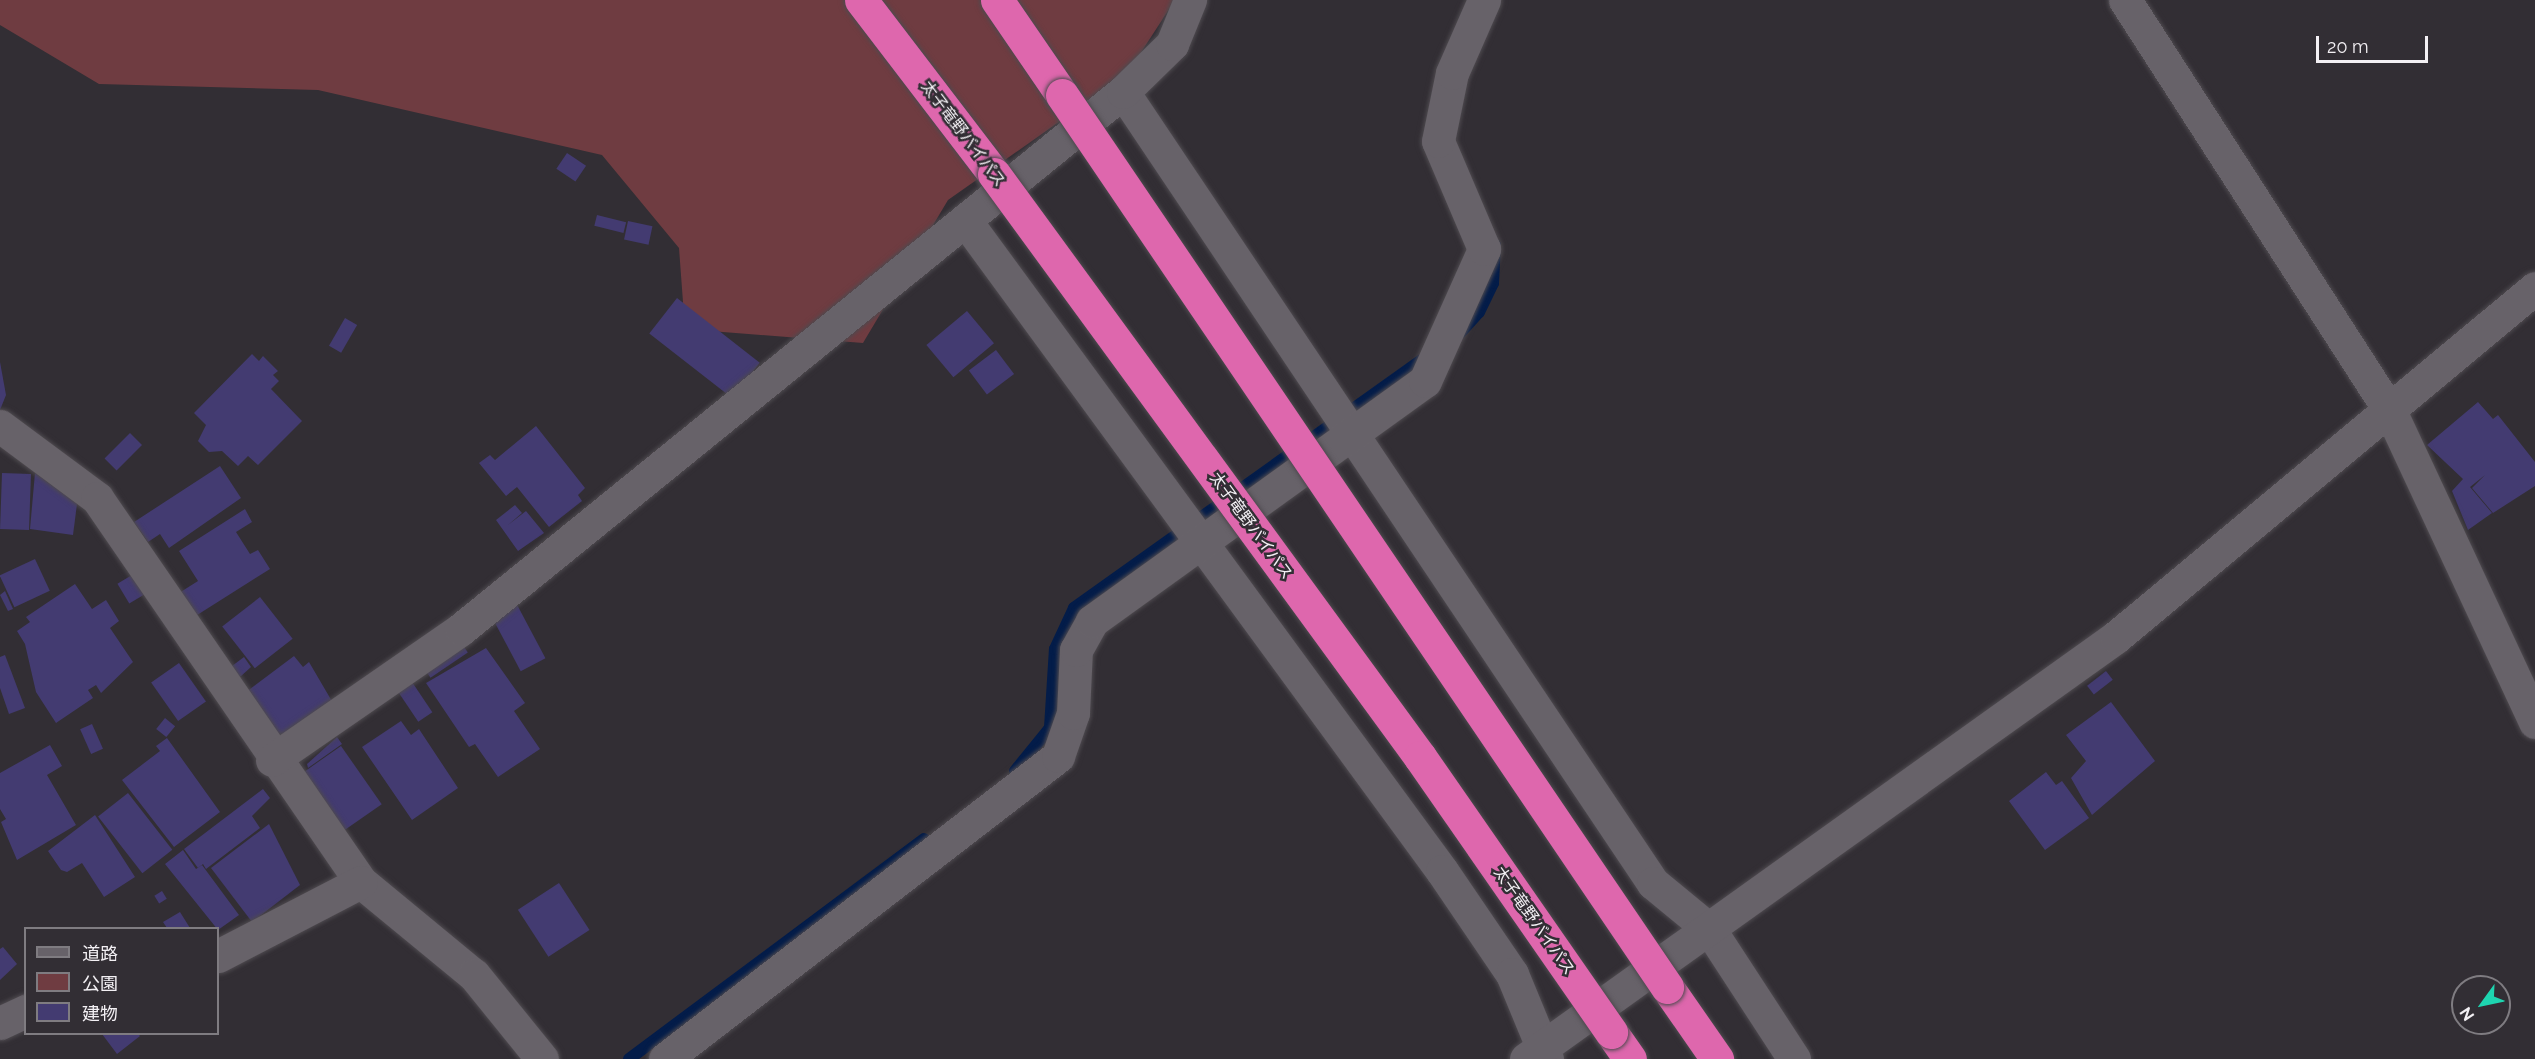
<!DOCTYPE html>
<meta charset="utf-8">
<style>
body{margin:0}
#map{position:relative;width:2535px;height:1059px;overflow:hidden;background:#322e34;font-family:Raleway,"Noto Sans JP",sans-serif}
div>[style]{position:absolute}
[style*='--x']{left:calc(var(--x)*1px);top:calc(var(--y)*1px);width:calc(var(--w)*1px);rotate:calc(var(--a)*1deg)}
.green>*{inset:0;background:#6f3c41}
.stream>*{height:12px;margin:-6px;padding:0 6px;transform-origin:6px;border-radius:6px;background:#031c49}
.building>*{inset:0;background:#433b71;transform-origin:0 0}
.roads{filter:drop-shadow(0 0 2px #4e4a4f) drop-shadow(0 0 2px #4e4a4f)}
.street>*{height:33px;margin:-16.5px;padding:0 16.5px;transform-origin:16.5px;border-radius:16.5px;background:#676269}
.highway>*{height:33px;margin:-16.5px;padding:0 16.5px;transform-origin:16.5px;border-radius:16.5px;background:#de67ad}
.bridges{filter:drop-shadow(0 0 2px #4e4a4f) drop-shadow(0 0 2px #4e4a4f)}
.highway-bridge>*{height:33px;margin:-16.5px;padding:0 16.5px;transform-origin:16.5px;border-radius:16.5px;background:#de67ad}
span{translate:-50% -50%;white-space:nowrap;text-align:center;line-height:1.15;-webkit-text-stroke:5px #322e34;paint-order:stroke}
.street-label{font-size:16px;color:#f3f0f4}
.legend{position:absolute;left:24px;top:927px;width:195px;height:108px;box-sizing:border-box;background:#322e34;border:2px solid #7f7c81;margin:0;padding:8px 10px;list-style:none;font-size:18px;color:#f3f0f4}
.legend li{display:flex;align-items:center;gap:12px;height:30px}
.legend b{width:30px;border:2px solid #7f7c81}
.north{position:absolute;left:2451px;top:975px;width:60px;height:60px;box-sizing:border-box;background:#322e34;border:2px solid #7f7c81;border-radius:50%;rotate:237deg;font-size:16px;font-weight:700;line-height:24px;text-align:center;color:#f3f0f4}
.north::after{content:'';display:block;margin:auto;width:21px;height:27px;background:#1ed5b0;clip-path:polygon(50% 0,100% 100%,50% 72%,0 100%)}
.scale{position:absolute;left:2316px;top:36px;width:112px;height:27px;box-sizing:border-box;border:3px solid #f3f0f4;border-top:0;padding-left:8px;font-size:18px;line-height:21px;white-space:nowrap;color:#f3f0f4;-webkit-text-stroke:4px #322e34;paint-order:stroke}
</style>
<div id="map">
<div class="green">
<div style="clip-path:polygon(0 0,1175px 0,1127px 74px,948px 200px,863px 343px,685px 329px,679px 248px,602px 155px,318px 90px,99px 84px,0 25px)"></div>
</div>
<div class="stream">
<div style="--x:1460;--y:333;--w:28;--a:-48"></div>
<div style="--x:1479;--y:312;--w:32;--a:-64"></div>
<div style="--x:1493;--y:283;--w:38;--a:-87"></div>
<div style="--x:1015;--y:771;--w:55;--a:-50.9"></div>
<div style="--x:1050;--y:728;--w:79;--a:-86.4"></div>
<div style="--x:1055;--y:649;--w:45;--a:-65.1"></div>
<div style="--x:1074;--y:608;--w:432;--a:-35.5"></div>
<div style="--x:629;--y:1059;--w:368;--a:-36.7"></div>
</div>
<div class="building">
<div style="left:567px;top:153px;width:23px;height:19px;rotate:34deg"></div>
<div style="left:597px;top:215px;width:30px;height:11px;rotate:14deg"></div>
<div style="left:628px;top:221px;width:25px;height:19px;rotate:12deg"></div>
<div style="left:677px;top:298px;width:105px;height:45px;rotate:38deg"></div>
<div style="left:967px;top:311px;width:42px;height:53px;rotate:50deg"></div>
<div style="left:345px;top:318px;width:14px;height:32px;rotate:30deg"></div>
<div style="left:996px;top:350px;width:30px;height:34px;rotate:53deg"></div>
<div style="clip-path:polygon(252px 354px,259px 361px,263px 356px,278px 371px,273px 375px,279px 381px,271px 389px,302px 421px,258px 465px,248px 456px,238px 466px,222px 451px,209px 452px,198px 441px,206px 425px,194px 413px)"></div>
<div style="clip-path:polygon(0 362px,6px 395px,0 410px)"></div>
<div style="clip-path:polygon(2478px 402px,2493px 419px,2498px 415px,2535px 462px,2535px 486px,2493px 513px,2472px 488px,2485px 475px,2470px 487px,2492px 513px,2468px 530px,2452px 491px,2463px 479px,2427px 445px)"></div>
<div style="clip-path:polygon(536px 426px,585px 488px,578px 495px,582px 501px,549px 527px,517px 487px,506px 496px,479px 463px,490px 455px,495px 460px)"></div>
<div style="left:130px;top:433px;width:17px;height:36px;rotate:45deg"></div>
<div style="clip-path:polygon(220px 466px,241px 498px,169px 548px,160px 534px,148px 542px,134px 522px)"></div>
<div style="left:2px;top:473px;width:29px;height:56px;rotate:2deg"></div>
<div style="clip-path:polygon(35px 473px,77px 504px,73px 535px,30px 529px)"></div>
<div style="clip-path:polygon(515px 505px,522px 513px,508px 525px,526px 511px,544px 533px,518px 551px,496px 520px)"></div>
<div style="clip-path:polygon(245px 509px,252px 522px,236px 532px,250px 554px,258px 550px,270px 569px,194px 617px,179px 593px,198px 581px,179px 551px)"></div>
<div style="left:35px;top:559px;width:35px;height:39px;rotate:65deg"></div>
<div style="left:132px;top:575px;width:23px;height:17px;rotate:59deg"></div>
<div style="clip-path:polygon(75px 584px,92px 609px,106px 600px,119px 621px,110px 628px,133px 662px,101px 693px,96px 685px,88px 690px,93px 698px,56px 723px,36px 692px,25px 644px,17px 631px,30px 622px,26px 617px)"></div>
<div style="clip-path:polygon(5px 591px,13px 609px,8px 611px,0 595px)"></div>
<div style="left:260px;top:597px;width:53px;height:48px;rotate:52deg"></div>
<div style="left:514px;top:599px;width:67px;height:28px;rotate:62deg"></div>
<div style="left:460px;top:641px;width:14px;height:45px;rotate:56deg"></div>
<div style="clip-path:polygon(486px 648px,525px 703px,514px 711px,540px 749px,498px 777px,475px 744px,469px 747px,426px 683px)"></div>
<div style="clip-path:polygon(5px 655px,25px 708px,9px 714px,0 688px,0 657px)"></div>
<div style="clip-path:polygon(294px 656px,303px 667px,309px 662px,333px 703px,282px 740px,246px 692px)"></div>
<div style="clip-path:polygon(244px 657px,251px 667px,240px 677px,232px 666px)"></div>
<div style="left:179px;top:663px;width:47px;height:34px;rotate:55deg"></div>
<div style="left:2106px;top:671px;width:11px;height:24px;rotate:52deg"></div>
<div style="left:410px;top:679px;width:40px;height:17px;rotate:56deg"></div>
<div style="clip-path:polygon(2111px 702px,2155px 761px,2092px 815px,2071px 778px,2086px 761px,2066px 735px)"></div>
<div style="left:165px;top:718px;width:13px;height:14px;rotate:39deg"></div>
<div style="clip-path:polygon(401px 721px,411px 735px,419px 729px,458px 788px,412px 820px,362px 747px)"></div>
<div style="left:92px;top:724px;width:27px;height:13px;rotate:66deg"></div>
<div style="clip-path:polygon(337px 737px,342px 744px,308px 768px,307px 764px)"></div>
<div style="clip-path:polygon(167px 738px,220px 812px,174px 847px,122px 780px,160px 751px,156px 746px)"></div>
<div style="clip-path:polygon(50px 745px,62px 766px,47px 775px,76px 825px,17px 860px,1px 822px,6px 819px,0 809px,0 773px)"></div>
<div style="left:341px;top:746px;width:71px;height:47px;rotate:55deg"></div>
<div style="clip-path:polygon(2046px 772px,2056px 785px,2062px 781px,2089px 818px,2045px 850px,2009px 801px)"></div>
<div style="clip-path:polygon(263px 789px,270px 798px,252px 816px,260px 828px,206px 869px,203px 864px,198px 868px,184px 849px)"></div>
<div style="left:128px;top:793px;width:72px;height:38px;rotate:52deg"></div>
<div style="clip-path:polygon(95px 815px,135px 877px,104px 897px,82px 863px,67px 872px,61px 870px,48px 851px)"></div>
<div style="clip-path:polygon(269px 824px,300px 885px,252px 922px,211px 868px)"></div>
<div style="clip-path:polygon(183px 850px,196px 869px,202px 865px,239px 915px,218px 930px,165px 864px)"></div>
<div style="left:559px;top:883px;width:56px;height:49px;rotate:57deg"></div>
<div style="left:162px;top:891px;width:9px;height:9px;rotate:58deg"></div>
<div style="clip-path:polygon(180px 912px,190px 928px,167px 928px,163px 922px)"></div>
<div style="clip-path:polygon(3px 947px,17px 964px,0 980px,0 949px)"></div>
<div style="clip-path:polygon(102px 1034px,138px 1034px,140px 1036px,117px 1054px)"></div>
</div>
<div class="roads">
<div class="street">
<div style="--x:2125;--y:0;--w:491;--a:57.2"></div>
<div style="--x:2391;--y:413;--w:341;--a:65"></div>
<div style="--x:1123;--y:92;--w:952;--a:56.18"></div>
<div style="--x:1653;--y:883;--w:74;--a:39.5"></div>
<div style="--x:1710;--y:930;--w:154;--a:56.9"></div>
<div style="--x:965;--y:220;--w:807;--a:53.77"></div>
<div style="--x:1442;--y:871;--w:125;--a:55.8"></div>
<div style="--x:1512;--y:974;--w:92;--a:67.6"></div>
<div style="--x:0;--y:426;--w:121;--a:36.6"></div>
<div style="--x:97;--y:498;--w:466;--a:55.5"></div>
<div style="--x:361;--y:882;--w:146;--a:39.5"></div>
<div style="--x:474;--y:975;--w:108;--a:51"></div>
<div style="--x:272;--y:760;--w:230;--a:-34.7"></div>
<div style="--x:461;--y:629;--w:852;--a:-39.05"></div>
<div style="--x:1123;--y:92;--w:69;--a:-44.4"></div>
<div style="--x:1172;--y:44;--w:48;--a:-67.8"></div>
<div style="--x:218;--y:956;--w:161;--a:-27.4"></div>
<div style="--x:0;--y:1023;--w:29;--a:-25"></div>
<div style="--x:665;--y:1059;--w:496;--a:-37.6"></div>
<div style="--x:1058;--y:756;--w:46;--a:-70.8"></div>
<div style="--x:1073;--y:713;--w:63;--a:-87.3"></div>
<div style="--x:1076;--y:650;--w:33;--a:-61"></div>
<div style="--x:1092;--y:621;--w:410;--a:-35.8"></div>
<div style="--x:1425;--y:381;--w:145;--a:-65.9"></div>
<div style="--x:1484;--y:249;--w:117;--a:-113.1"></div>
<div style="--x:1438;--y:141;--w:69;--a:-78.4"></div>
<div style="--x:1452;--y:73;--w:80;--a:-66.3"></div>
<div style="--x:1526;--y:1059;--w:725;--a:-35.57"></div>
<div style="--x:2116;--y:637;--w:545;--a:-39.79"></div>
</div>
<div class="highway">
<div style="--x:861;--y:0;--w:219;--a:52.6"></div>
<div style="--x:997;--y:0;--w:115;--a:55.6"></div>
<div style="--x:1667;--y:987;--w:88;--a:55.2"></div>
<div style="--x:1611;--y:1032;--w:33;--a:55"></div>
</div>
</div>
<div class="bridges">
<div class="highway-bridge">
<div style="--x:1062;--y:95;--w:1078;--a:55.85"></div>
<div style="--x:994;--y:174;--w:722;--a:53.84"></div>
<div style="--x:1420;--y:757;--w:335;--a:55.2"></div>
</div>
</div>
<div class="street-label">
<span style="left:963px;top:134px;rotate:53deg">太子竜野バイパス</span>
<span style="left:1251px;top:526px;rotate:54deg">太子竜野バイパス</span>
<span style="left:1534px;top:921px;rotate:55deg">太子竜野バイパス</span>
</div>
<ul class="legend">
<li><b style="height:8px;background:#676269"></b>道路</li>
<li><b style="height:16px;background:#6f3c41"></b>公園</li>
<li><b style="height:16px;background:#433b71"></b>建物</li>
</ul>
<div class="north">N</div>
<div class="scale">20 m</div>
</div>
